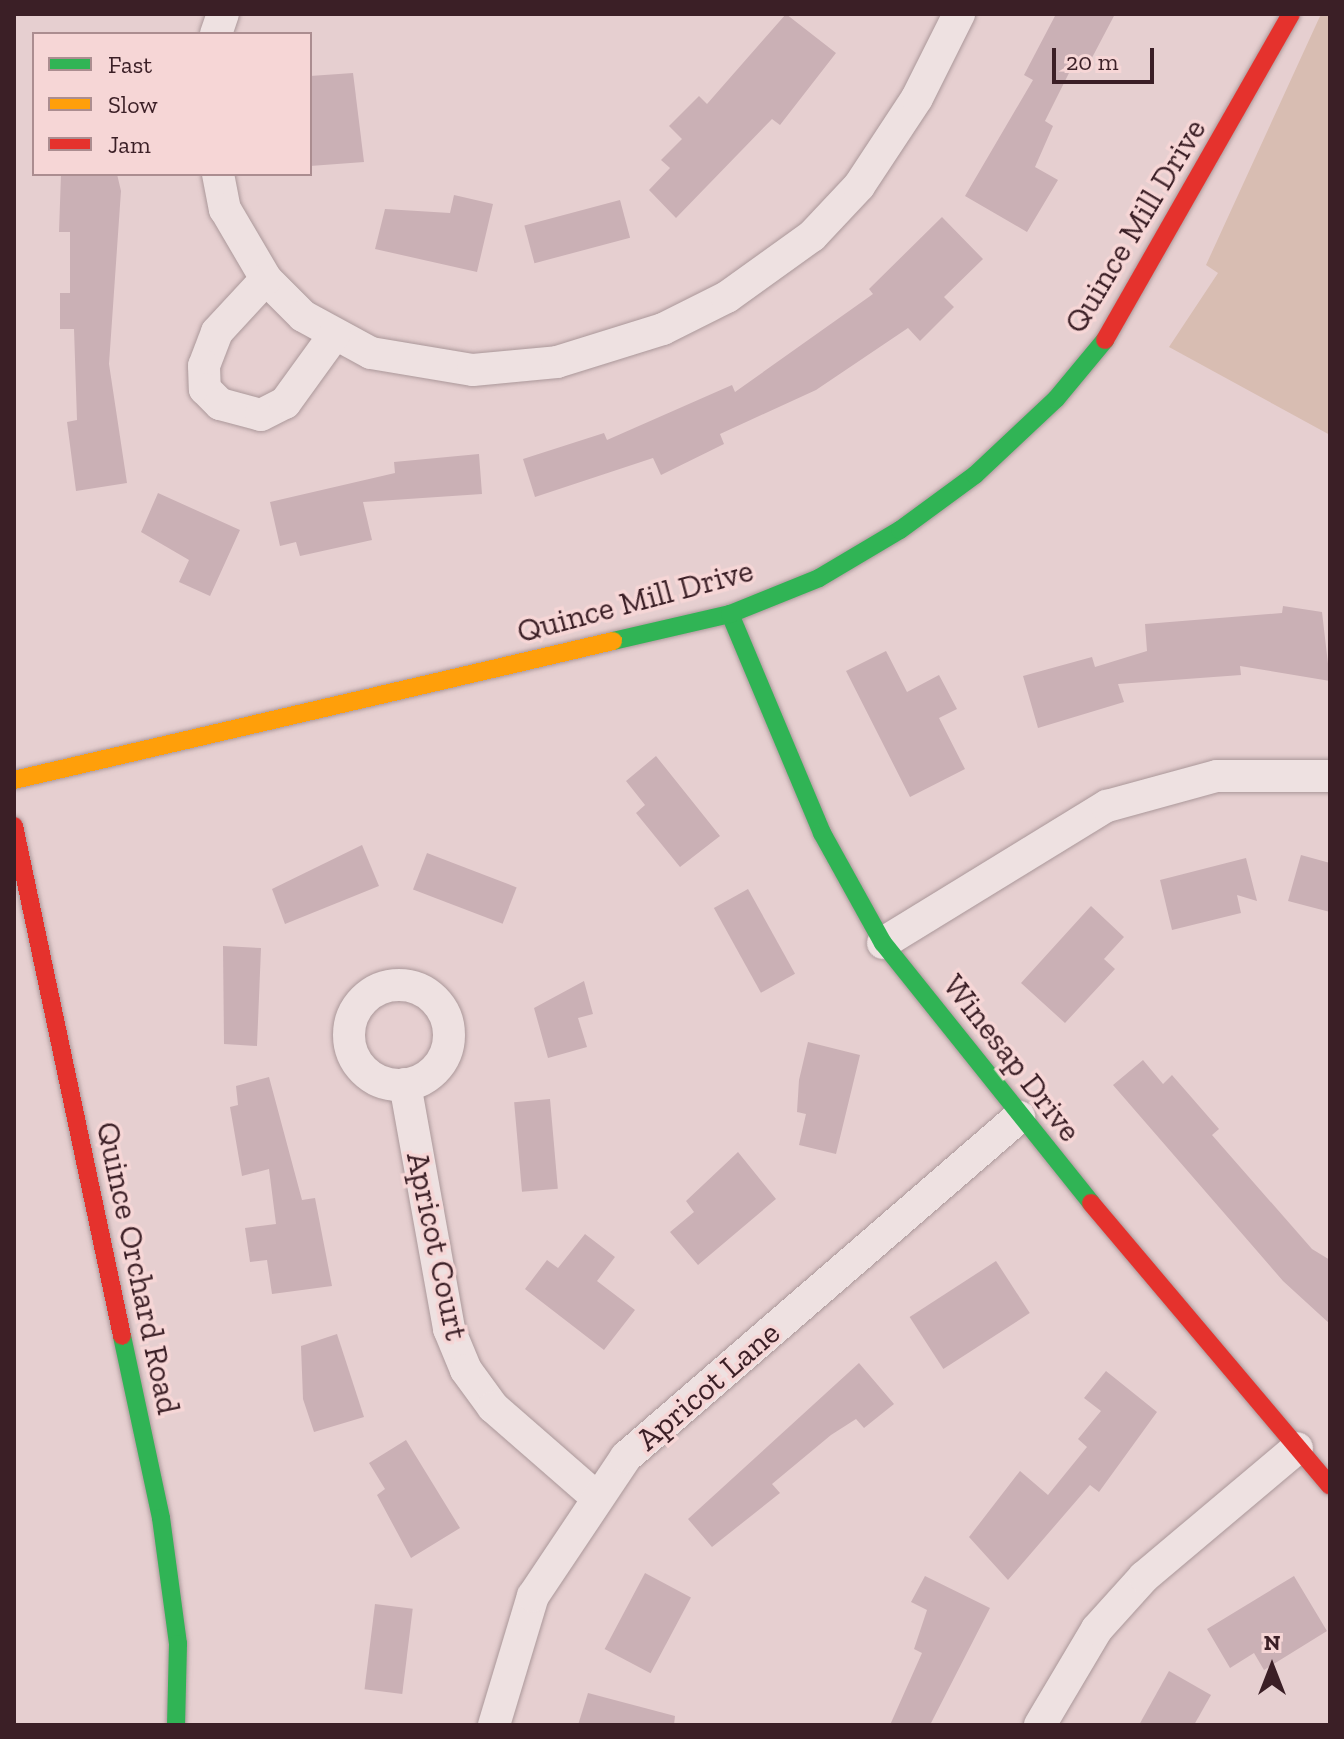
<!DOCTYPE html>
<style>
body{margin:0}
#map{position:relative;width:1344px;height:1739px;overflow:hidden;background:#e6cfd0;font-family:"Zilla Slab",serif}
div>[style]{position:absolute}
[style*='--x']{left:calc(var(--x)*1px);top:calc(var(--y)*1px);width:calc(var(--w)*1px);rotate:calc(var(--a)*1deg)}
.green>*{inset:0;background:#d8bdb2}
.building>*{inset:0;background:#cab0b5;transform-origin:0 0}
.roads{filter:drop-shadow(0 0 2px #ab989a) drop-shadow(0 0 2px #ab989a)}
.street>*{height:32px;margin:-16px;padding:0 16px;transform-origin:16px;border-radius:16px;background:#eee1e1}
.street>.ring{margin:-16px;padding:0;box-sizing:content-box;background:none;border:32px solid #eee1e1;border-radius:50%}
.fast>*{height:18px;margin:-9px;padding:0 9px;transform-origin:9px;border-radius:9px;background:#30b455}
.slow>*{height:18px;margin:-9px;padding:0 9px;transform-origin:9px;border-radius:9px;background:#ff9f0a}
.jam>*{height:18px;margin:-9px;padding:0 9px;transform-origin:9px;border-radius:9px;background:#e5322d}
span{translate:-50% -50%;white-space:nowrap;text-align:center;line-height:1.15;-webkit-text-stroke:7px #f6d6d6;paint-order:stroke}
.street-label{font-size:32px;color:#3b1f26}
.frame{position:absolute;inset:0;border:16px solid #3b1f26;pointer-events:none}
.legend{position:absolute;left:32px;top:32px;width:280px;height:144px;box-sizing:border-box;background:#f6d6d6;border:2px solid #ab8d90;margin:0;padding:10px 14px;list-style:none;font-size:24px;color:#3b1f26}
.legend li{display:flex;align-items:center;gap:16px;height:40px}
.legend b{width:40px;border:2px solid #ab8d90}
.north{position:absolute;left:1232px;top:1627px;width:80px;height:80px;-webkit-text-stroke:6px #f6d6d6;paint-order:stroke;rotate:0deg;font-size:22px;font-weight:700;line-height:32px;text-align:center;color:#3b1f26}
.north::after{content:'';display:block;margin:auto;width:28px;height:36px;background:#3b1f26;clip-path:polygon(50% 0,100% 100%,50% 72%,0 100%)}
.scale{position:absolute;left:1052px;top:48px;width:102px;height:36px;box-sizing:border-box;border:4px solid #3b1f26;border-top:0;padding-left:10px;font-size:24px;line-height:28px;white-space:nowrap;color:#3b1f26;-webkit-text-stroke:6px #f6d6d6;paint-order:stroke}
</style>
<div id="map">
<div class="green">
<div style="clip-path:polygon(1321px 14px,1330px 14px,1330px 435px,1169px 347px,1218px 273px,1206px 265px)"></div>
</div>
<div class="building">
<div style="clip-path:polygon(786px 14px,836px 53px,780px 125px,772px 119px,676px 218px,649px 190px,670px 168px,661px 160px,682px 139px,669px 126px,699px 96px,707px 104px)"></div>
<div style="clip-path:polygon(1056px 14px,1115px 14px,1085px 71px,1073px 65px,1045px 121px,1053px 126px,1035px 167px,1058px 180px,1027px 232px,965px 196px,1033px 80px,1024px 75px)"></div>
<div style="clip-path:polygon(353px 73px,364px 162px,310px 166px,310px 76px)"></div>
<div style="clip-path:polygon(61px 174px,117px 174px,121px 191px,109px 364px,127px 483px,76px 491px,67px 422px,77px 420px,74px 329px,60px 329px,60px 293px,70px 293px,70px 232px,59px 232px)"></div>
<div style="clip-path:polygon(454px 195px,493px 204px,477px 272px,375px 249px,385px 209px,450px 213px)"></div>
<div style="left:620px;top:200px;width:39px;height:99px;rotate:75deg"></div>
<div style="clip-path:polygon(942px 217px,983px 259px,944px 297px,954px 307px,920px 341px,908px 328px,816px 390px,720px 434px,724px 444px,661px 475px,653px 458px,535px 497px,523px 459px,604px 433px,607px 440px,732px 385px,735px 392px,873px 294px,869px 289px)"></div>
<div style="clip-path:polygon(479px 454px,482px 494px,363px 502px,372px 540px,300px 556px,296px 542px,280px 546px,270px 502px,395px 473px,394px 462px)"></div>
<div style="clip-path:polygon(158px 493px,240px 530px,210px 596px,179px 582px,189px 560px,141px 532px)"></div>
<div style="clip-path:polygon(1283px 606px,1322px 612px,1330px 681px,1240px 666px,1241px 675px,1118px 684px,1124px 702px,1038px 728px,1023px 676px,1092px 657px,1095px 667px,1147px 651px,1145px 624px,1282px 613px)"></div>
<div style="clip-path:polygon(886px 651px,907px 692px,939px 675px,957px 709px,939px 718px,965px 769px,910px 797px,846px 671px)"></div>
<div style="clip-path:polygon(656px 756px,720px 836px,680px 867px,636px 813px,645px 805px,626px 781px)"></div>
<div style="clip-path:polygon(362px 845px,379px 886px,285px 924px,272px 889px)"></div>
<div style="left:427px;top:853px;width:96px;height:39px;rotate:21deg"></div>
<div style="clip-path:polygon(1301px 855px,1330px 863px,1330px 912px,1288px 901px)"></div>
<div style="clip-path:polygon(1246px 858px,1257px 901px,1237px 895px,1241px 913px,1172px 930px,1160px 880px)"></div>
<div style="left:748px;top:889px;width:97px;height:39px;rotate:61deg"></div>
<div style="clip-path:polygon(1091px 906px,1124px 937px,1104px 959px,1115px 969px,1065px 1023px,1021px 983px)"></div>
<div style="clip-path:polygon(223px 946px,261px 948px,257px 1046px,224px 1044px)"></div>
<div style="clip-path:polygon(584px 981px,593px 1014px,578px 1018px,587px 1047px,548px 1058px,534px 1008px)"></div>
<div style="clip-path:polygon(808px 1042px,860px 1055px,836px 1154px,799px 1145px,806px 1114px,797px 1112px,799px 1080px)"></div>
<div style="clip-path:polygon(1143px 1060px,1163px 1084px,1172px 1075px,1219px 1129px,1212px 1135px,1312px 1249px,1330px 1260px,1330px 1324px,1283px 1281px,1113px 1085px)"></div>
<div style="clip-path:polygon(269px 1077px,302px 1200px,315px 1198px,332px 1286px,272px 1294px,267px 1260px,250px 1262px,245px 1228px,276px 1224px,269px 1169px,242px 1176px,230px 1107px,238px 1105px,236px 1086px)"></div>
<div style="left:550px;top:1099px;width:90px;height:36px;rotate:85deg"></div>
<div style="clip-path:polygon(738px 1152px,776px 1199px,698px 1265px,670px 1232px,694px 1212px,686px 1201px)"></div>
<div style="clip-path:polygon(585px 1234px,615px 1257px,597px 1281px,635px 1310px,604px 1350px,525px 1289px,547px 1260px,558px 1268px)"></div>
<div style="left:996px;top:1261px;width:62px;height:103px;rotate:57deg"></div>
<div style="clip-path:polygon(337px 1334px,364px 1417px,314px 1432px,303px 1399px,301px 1346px)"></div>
<div style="clip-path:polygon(859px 1363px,894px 1404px,864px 1428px,856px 1419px,831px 1435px,772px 1484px,780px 1493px,712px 1547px,688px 1519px)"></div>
<div style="clip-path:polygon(1106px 1371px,1157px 1412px,1099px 1492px,1090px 1485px,1008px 1580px,969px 1537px,1020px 1471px,1048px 1495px,1087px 1447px,1078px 1439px,1101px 1411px,1084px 1398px)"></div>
<div style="clip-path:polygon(406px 1440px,460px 1528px,411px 1558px,377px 1495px,385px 1489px,369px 1463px)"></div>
<div style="left:645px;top:1573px;width:52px;height:86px;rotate:28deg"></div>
<div style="clip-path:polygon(925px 1576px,990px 1608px,930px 1725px,890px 1725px,922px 1653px,914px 1649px,927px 1610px,911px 1602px)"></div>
<div style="clip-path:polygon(1294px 1576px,1327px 1631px,1264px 1670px,1254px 1653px,1230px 1668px,1207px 1629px)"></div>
<div style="left:375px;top:1604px;width:38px;height:86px;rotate:7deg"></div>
<div style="clip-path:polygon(1169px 1671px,1211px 1695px,1194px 1725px,1139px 1725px)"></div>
<div style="clip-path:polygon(588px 1693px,675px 1716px,674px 1725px,578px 1725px)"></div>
</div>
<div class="roads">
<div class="street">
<div style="--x:216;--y:34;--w:21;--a:-71"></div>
<div style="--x:218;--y:174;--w:36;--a:79"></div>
<div style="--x:225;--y:209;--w:81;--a:59.6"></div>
<div style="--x:266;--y:279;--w:52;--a:45"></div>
<div style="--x:303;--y:316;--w:77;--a:28.6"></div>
<div style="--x:371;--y:353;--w:103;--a:9.5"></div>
<div style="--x:473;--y:370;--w:84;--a:-5.4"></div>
<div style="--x:557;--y:362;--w:111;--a:-17.3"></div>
<div style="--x:663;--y:329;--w:72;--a:-26.6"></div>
<div style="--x:727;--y:297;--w:105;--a:-35.7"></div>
<div style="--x:812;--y:236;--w:69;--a:-46.8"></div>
<div style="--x:859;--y:186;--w:105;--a:-56.6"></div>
<div style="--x:917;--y:98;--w:94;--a:-63.4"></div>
<div style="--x:266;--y:279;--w:72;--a:132.8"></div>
<div style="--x:217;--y:332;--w:36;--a:111"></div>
<div style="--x:204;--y:366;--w:23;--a:88"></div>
<div style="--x:205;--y:389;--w:21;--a:45"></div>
<div style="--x:220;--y:404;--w:42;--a:15"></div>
<div style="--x:261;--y:415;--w:27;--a:-27"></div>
<div style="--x:285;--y:403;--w:85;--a:-54.1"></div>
<div style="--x:883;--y:943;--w:263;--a:-31.5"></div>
<div style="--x:1107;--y:806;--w:114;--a:-15.3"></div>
<div style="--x:1217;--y:776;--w:113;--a:0"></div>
<div class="ring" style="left:349px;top:985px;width:68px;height:68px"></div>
<div style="--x:405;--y:1084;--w:249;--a:79.8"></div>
<div style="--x:449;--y:1329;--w:44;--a:67.5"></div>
<div style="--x:466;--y:1370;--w:46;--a:53.9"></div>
<div style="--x:493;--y:1407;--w:135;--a:41.1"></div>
<div style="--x:494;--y:1725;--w:135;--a:-73.2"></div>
<div style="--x:533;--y:1596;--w:167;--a:-56.2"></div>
<div style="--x:626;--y:1457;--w:520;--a:-40.86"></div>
<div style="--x:1040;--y:1725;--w:112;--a:-59.3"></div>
<div style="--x:1097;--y:1629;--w:70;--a:-47.9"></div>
<div style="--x:1144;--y:1577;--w:200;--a:-40.1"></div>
</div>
<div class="fast">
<div style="--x:730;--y:614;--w:238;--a:67.2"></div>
<div style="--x:822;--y:833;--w:126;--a:61"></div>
<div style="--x:883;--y:943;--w:333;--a:51.3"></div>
<div style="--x:613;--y:641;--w:120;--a:-13"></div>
<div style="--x:730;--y:614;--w:96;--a:-22"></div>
<div style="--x:819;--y:578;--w:94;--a:-30.7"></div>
<div style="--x:900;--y:530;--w:93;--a:-36.3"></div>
<div style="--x:975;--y:475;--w:111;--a:-43.2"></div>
<div style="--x:1056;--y:399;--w:77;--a:-50.3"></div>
<div style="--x:122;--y:1336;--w:186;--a:77.9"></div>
<div style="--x:161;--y:1518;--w:127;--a:82.3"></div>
<div style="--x:178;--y:1644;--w:81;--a:91.4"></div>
</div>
<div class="slow">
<div style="--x:14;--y:780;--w:615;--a:-13.06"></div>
</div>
<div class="jam">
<div style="--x:1105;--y:340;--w:375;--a:-60.3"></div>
<div style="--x:14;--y:826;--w:521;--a:78.04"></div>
<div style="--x:1091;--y:1203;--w:370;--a:49.8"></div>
</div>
</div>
<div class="street-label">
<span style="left:1135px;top:226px;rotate:-59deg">Quince Mill Drive</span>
<span style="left:635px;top:601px;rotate:-15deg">Quince Mill Drive</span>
<span style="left:1012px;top:1058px;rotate:52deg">Winesap Drive</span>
<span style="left:437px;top:1246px;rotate:78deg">Apricot Court</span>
<span style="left:138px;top:1268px;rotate:78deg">Quince Orchard Road</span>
<span style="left:708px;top:1386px;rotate:-41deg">Apricot Lane</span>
</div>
<div class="frame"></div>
<ul class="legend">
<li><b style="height:10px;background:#30b455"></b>Fast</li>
<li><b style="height:10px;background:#ff9f0a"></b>Slow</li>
<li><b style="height:10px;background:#e5322d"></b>Jam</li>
</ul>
<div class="north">N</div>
<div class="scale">20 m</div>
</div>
